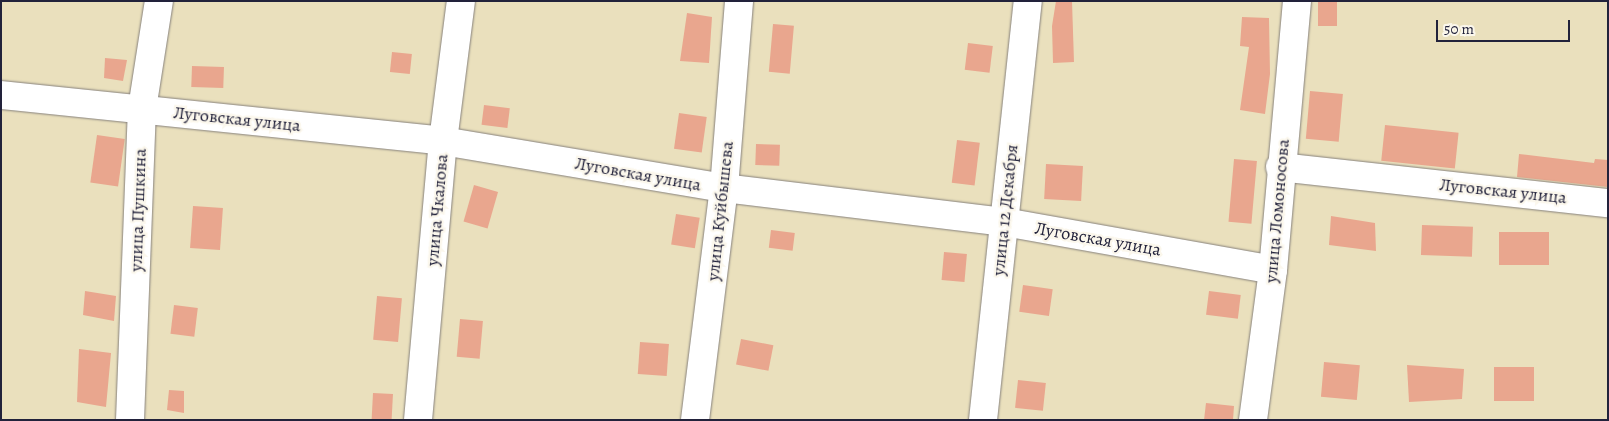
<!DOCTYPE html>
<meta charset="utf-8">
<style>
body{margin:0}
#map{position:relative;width:1609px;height:421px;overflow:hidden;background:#eae0bd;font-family:Alegreya,serif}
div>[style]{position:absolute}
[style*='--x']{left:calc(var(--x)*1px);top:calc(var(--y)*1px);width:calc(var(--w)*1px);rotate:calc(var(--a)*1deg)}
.building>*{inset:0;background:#e9a68e;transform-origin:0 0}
.roads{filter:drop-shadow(0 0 1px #86817c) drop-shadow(0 0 1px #86817c)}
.minor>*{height:28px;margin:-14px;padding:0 14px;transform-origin:14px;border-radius:14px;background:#fff}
span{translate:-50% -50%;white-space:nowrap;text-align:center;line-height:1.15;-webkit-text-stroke:4.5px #fbf7ec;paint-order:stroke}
.street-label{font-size:18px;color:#22223b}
.frame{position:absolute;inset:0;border:2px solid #22223b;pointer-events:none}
.scale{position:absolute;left:1436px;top:20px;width:134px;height:22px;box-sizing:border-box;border:2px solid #22223b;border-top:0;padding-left:6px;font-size:15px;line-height:18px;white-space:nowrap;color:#22223b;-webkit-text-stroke:4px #fbf7ec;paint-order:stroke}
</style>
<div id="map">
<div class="building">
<div style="clip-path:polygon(1056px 1px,1072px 1px,1074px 62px,1053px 63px,1052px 26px)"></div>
<div style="left:1318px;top:1px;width:19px;height:25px"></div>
<div style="clip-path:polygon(687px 13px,712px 17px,709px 63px,680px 61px)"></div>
<div style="clip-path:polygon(1242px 17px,1269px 18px,1270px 74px,1265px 114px,1240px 110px,1249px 47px,1240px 46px)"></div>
<div style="left:773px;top:24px;width:21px;height:48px;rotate:5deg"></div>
<div style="left:968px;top:43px;width:25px;height:27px;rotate:7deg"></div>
<div style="left:392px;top:52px;width:20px;height:20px;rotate:6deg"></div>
<div style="clip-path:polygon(105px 58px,127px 60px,123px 81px,104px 78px)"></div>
<div style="left:192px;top:66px;width:32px;height:21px;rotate:2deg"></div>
<div style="left:1310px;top:91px;width:33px;height:48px;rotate:5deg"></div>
<div style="left:484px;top:105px;width:26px;height:20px;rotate:7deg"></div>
<div style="left:679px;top:113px;width:28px;height:36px;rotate:8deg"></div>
<div style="left:1385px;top:125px;width:74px;height:36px;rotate:6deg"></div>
<div style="left:97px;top:135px;width:28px;height:48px;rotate:8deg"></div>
<div style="left:957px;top:140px;width:23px;height:43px;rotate:7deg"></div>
<div style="left:756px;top:144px;width:24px;height:21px;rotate:2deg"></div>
<div style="clip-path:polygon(1519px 154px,1594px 163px,1595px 159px,1608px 160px,1608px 187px,1517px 177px)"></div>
<div style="left:1234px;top:159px;width:23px;height:63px;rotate:5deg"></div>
<div style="left:1046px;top:164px;width:37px;height:35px;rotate:3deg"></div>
<div style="left:474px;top:185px;width:25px;height:38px;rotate:16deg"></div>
<div style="left:193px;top:206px;width:30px;height:42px;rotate:4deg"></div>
<div style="left:676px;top:214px;width:24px;height:31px;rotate:9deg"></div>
<div style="clip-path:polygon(1331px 216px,1375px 223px,1376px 251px,1329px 245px)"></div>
<div style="left:1422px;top:225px;width:51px;height:30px;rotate:2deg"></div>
<div style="left:771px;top:230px;width:24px;height:18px;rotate:7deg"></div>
<div style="left:1499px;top:232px;width:50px;height:33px"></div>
<div style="left:944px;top:252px;width:23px;height:28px;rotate:5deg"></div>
<div style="left:1023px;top:285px;width:30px;height:27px;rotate:8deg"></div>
<div style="clip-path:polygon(85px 291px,116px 296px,114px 321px,83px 315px)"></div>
<div style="left:1209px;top:291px;width:32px;height:24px;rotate:7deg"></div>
<div style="left:377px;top:296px;width:25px;height:44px;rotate:5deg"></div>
<div style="left:174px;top:305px;width:24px;height:29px;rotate:7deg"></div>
<div style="left:460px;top:319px;width:23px;height:38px;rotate:5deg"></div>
<div style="left:741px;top:339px;width:33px;height:26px;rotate:11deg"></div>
<div style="left:640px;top:342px;width:29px;height:32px;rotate:4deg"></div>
<div style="clip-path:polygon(79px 349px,111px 353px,106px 407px,77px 402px)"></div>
<div style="left:1324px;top:362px;width:36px;height:35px;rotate:5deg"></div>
<div style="clip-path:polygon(1407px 365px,1464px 369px,1462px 399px,1409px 402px)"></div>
<div style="left:1494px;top:367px;width:40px;height:34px"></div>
<div style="left:1018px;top:380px;width:28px;height:28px;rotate:6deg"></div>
<div style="clip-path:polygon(169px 390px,184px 391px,184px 413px,167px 410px)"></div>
<div style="left:373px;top:393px;width:20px;height:27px;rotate:3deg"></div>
<div style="clip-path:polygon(1206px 403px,1234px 406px,1233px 420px,1204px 420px)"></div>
</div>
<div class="roads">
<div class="minor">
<div style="--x:1;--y:95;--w:444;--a:5.9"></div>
<div style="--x:443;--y:141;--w:285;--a:9.5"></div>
<div style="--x:724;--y:188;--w:282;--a:6.9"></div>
<div style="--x:1004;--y:222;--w:273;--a:10.1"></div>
<div style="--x:1280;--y:167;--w:330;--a:6.3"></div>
<div style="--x:130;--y:420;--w:311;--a:-87.8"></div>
<div style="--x:142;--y:109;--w:109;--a:-81.1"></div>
<div style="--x:418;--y:420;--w:280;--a:-84.9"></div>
<div style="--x:443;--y:141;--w:141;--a:-82.7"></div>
<div style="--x:695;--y:420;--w:234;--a:-82.9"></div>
<div style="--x:724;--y:188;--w:188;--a:-85.4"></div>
<div style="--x:983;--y:420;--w:421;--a:-83.9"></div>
<div style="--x:1253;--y:420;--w:151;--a:-82.4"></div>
<div style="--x:1273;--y:270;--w:270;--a:-84.9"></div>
</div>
</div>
<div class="street-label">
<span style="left:237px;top:119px;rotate:6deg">Луговская улица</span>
<span style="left:638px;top:174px;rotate:10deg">Луговская улица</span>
<span style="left:1503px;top:191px;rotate:6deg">Луговская улица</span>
<span style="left:138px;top:210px;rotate:-88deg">улица Пушкина</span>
<span style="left:437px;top:210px;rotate:-85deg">улица Чкалова</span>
<span style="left:1005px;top:210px;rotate:-84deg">улица 12 Декабря</span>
<span style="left:720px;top:211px;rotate:-84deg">улица Куйбышева</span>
<span style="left:1277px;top:211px;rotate:-85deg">улица Ломоносова</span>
<span style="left:1098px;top:239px;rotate:10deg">Луговская улица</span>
</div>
<div class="frame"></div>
<div class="scale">50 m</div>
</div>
